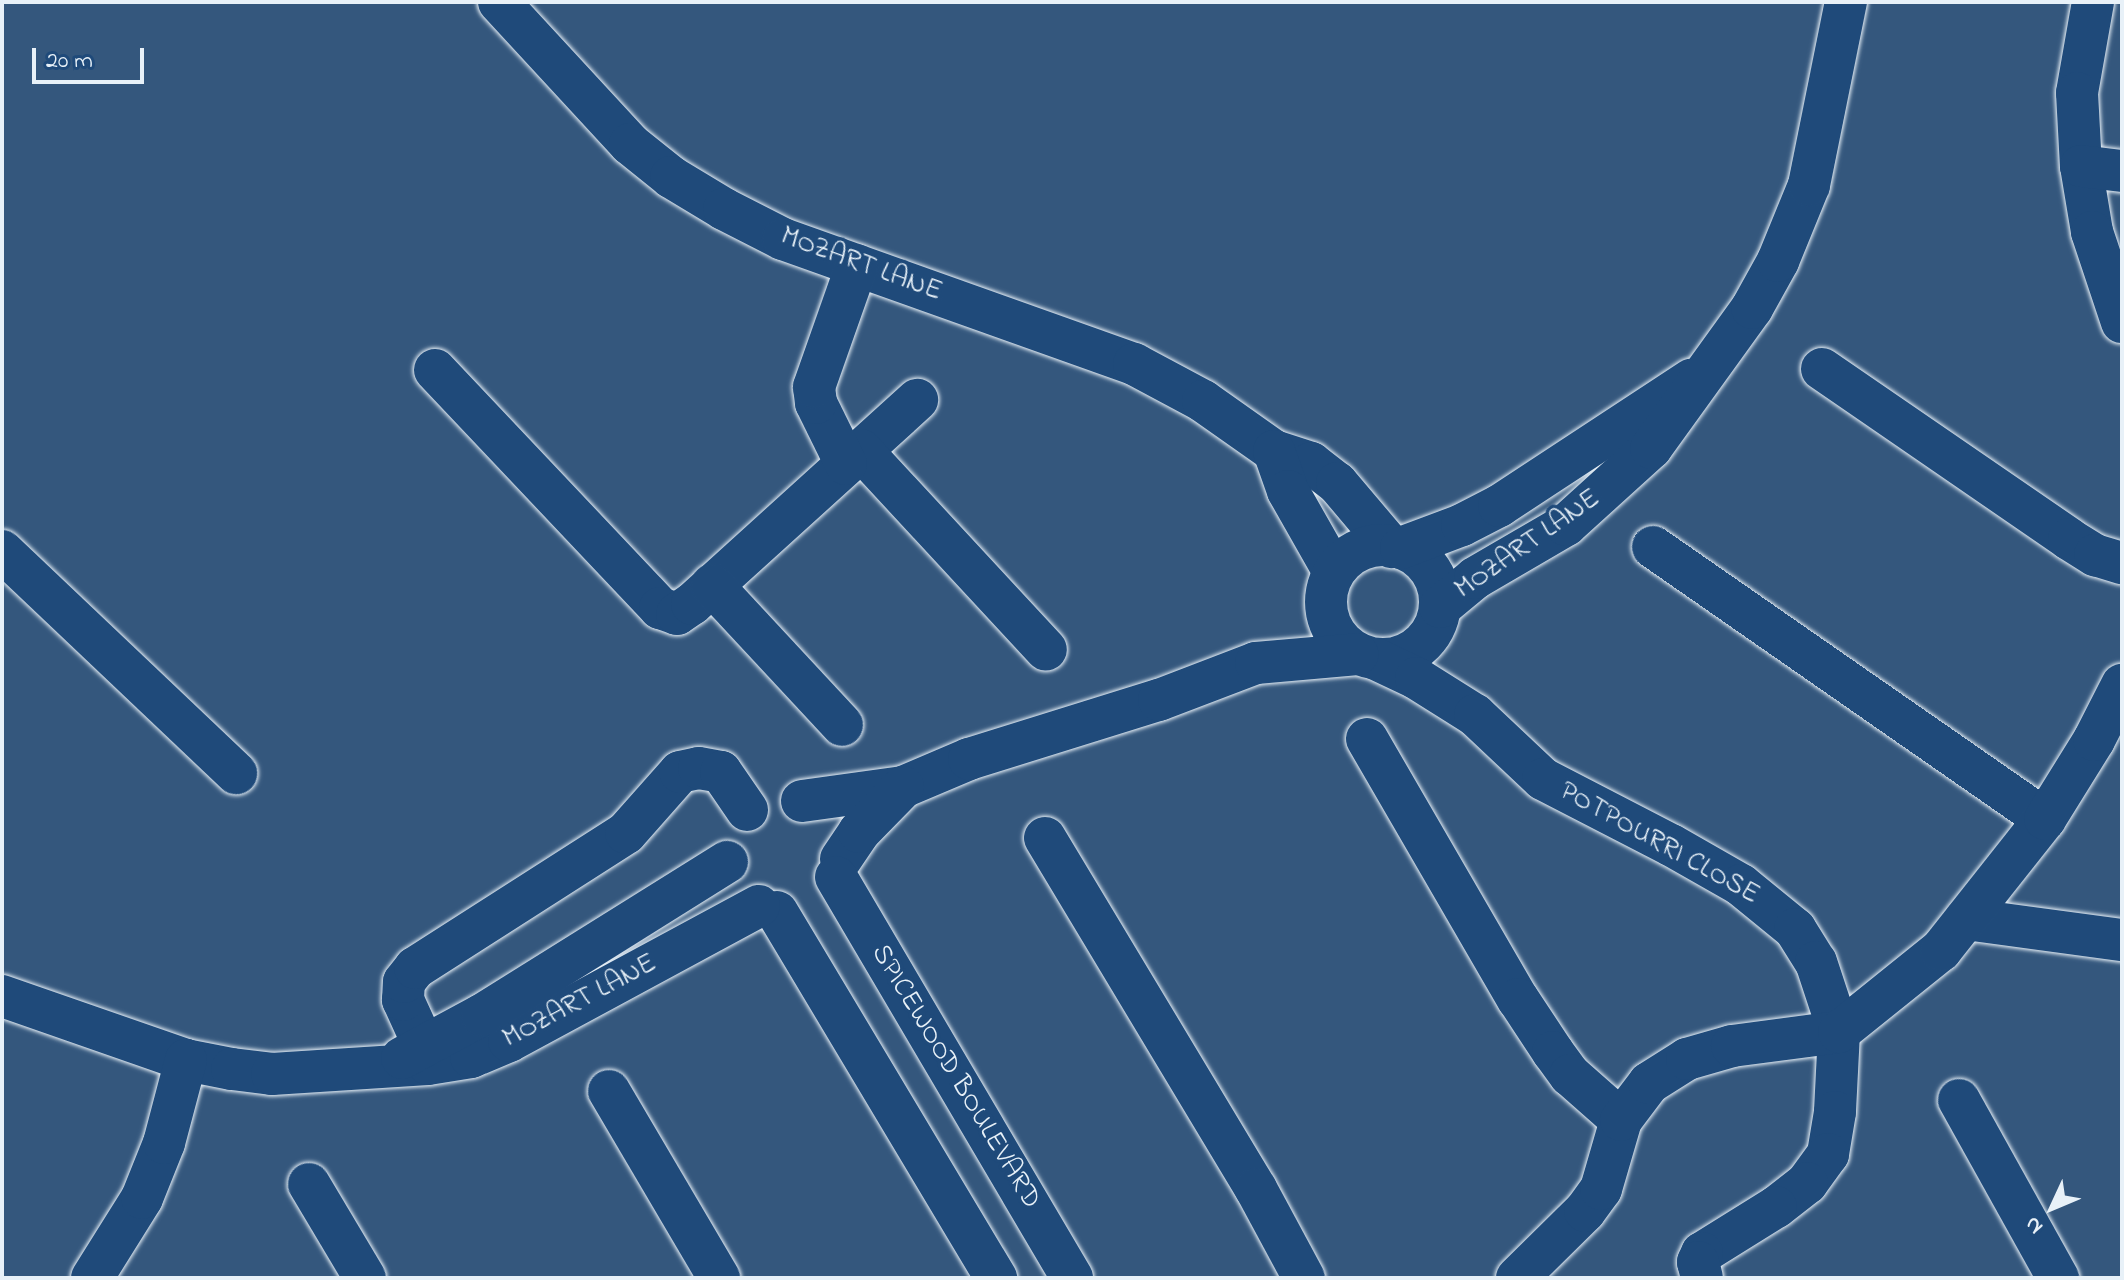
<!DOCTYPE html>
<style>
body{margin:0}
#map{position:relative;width:2124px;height:1280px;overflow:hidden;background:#34577d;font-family:"Indie Flower",sans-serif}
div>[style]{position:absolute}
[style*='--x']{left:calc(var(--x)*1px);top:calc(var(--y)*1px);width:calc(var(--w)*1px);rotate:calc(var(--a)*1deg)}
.roads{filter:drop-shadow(0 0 2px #e8f1f8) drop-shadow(0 0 2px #e8f1f8)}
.minor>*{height:42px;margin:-21px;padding:0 21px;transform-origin:21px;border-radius:21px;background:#1f4a7a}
.minor>.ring{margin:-21px;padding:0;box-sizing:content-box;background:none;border:42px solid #1f4a7a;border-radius:50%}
span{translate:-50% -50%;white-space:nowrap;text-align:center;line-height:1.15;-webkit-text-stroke:7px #1f4a7a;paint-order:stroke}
.street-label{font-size:28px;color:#e8f1f8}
.frame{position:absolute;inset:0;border:4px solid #e8f1f8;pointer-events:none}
.north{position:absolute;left:2012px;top:1168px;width:80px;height:80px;-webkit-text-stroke:6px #1f4a7a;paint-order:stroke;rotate:226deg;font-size:22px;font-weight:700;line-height:32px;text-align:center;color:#e8f1f8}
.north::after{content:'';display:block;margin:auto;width:28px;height:36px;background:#e8f1f8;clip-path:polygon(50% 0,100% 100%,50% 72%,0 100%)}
.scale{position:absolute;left:32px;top:48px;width:112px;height:36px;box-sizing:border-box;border:4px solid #e8f1f8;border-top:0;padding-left:10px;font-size:24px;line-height:28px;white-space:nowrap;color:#e8f1f8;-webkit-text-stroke:6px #1f4a7a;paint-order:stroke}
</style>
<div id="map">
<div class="roads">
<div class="minor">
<div style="--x:499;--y:2;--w:193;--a:47.3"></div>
<div style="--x:630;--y:144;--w:53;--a:38.8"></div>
<div style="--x:671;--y:177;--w:62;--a:31.1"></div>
<div style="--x:724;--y:209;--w:66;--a:27"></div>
<div style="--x:783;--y:239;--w:373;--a:19.6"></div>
<div style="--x:1134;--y:364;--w:78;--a:28.2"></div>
<div style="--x:1203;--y:401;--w:87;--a:35.2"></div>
<div style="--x:1274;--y:451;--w:39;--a:18"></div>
<div style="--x:1311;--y:463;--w:33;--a:38"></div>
<div style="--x:1337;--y:483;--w:84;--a:49.8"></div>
<div style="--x:2093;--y:2;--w:92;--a:100"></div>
<div style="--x:2077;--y:93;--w:73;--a:86.9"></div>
<div style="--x:2081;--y:166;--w:67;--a:80.5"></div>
<div style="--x:2092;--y:232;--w:95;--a:71.6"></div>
<div style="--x:2081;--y:166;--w:41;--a:7"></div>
<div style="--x:1822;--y:369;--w:300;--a:34.5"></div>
<div style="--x:2069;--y:539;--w:31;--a:32"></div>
<div style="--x:2095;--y:555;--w:28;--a:17"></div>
<div style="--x:435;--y:370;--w:328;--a:46.6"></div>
<div style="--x:660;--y:608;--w:18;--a:19"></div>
<div style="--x:677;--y:614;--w:18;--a:-34"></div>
<div style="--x:692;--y:604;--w:304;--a:-42.2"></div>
<div style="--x:861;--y:450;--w:272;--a:47.2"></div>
<div style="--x:1274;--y:451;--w:42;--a:70.7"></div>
<div style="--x:1288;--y:491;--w:93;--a:60.4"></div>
<div style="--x:846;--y:464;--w:68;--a:-116.2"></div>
<div style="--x:816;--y:403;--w:16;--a:-97"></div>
<div style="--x:814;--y:387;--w:129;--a:-70.6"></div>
<div class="ring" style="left:1326px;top:545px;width:72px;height:72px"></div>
<div style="--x:1653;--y:547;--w:477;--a:34.8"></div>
<div style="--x:1401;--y:548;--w:65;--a:-20.7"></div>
<div style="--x:1462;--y:525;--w:42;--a:-27.2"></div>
<div style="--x:1499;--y:506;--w:230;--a:-33.3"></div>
<div style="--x:2;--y:551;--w:323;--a:43.5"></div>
<div style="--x:712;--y:585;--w:191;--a:47.1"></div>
<div style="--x:1440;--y:607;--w:45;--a:-39.6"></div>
<div style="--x:1475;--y:578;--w:105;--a:-30.2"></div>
<div style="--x:1566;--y:525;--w:115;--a:-42.2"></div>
<div style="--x:1651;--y:448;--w:173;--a:-54.2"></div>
<div style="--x:1752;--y:308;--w:54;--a:-61"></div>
<div style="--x:1778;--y:261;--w:82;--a:-67.8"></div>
<div style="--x:1809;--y:185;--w:187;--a:-78.6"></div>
<div style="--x:1376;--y:659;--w:44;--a:25.4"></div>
<div style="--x:1416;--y:678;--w:70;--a:32.1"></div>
<div style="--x:1475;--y:715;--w:93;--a:43.3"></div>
<div style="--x:1543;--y:779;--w:144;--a:27.3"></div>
<div style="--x:1671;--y:845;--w:81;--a:29.7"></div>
<div style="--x:1741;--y:885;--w:70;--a:39.2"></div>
<div style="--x:1795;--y:929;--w:39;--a:58"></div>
<div style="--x:1816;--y:962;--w:74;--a:71.8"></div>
<div style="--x:1839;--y:1032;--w:80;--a:92.9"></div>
<div style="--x:1835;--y:1112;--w:43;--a:99.5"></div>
<div style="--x:1828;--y:1154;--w:36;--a:126"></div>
<div style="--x:1807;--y:1183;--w:39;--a:142"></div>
<div style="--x:1776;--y:1207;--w:87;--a:148.1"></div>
<div style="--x:1702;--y:1253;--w:10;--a:114"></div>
<div style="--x:1698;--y:1262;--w:16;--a:76"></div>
<div style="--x:1367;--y:739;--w:301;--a:59.9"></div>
<div style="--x:1518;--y:999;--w:64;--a:56.6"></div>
<div style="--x:1553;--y:1052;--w:29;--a:54"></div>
<div style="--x:1570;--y:1075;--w:68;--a:41.4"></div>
<div style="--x:802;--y:801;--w:102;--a:-7.9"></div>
<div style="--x:903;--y:787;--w:72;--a:-23"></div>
<div style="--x:969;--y:759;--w:199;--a:-17.3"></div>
<div style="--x:1159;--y:700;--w:104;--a:-20.9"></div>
<div style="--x:1256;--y:663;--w:102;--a:-5"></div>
<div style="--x:1045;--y:838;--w:410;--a:59"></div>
<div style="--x:1256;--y:1189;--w:101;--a:61.7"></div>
<div style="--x:841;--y:859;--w:32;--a:-56"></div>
<div style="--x:859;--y:832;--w:63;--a:-45.6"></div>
<div style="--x:836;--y:877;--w:465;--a:59.5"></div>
<div style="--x:777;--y:912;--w:427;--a:59.1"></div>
<div style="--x:1966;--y:919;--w:157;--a:7.7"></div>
<div style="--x:2;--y:996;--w:195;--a:19.2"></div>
<div style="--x:186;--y:1060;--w:47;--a:11.1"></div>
<div style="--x:232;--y:1069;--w:40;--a:7.1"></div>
<div style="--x:272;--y:1074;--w:156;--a:-3.7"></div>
<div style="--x:428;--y:1064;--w:44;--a:-9.2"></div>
<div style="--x:471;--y:1057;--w:41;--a:-22.8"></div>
<div style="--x:509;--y:1041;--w:284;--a:-28.4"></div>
<div style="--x:424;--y:1046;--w:51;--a:-114.5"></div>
<div style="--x:403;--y:1000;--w:18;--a:-87"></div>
<div style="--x:404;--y:982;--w:18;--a:-52"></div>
<div style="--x:415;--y:968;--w:250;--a:-32.6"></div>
<div style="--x:626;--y:833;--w:81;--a:-48.5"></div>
<div style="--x:680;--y:772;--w:19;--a:-12"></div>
<div style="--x:699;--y:768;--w:22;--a:10"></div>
<div style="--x:721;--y:772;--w:46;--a:55.6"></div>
<div style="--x:402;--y:1058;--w:91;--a:-28.3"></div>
<div style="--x:482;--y:1015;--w:289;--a:-32"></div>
<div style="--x:609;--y:1091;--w:217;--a:59.5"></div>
<div style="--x:1959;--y:1100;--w:204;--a:60.9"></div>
<div style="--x:309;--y:1184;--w:109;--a:59.2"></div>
<div style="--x:92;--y:1278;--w:94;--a:-58"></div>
<div style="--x:142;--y:1198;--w:59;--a:-68.2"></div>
<div style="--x:164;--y:1143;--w:86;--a:-75.2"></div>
<div style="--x:1517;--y:1278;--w:95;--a:-44.6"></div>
<div style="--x:1585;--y:1211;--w:27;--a:-54"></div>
<div style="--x:1601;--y:1189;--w:72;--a:-73.8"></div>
<div style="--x:1621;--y:1120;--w:46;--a:-52.9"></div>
<div style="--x:1649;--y:1083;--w:45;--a:-32.3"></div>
<div style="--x:1687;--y:1059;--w:47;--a:-16.1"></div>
<div style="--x:1732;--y:1046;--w:108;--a:-7.5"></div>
<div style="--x:1839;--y:1032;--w:131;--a:-38.8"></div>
<div style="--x:1941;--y:950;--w:167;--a:-51.6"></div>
<div style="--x:2045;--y:819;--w:93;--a:-58.2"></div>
<div style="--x:2094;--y:740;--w:62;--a:-63"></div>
</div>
</div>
<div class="street-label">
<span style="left:861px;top:265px;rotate:20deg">MOZART LANE</span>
<span style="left:1528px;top:545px;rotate:-35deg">MOZART LANE</span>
<span style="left:1659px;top:844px;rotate:29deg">POTPOURRI CLOSE</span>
<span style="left:580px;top:1002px;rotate:-28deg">MOZART LANE</span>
<span style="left:955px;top:1077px;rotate:59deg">SPICEWOOD BOULEVARD</span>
</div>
<div class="frame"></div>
<div class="north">N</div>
<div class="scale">20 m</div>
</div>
